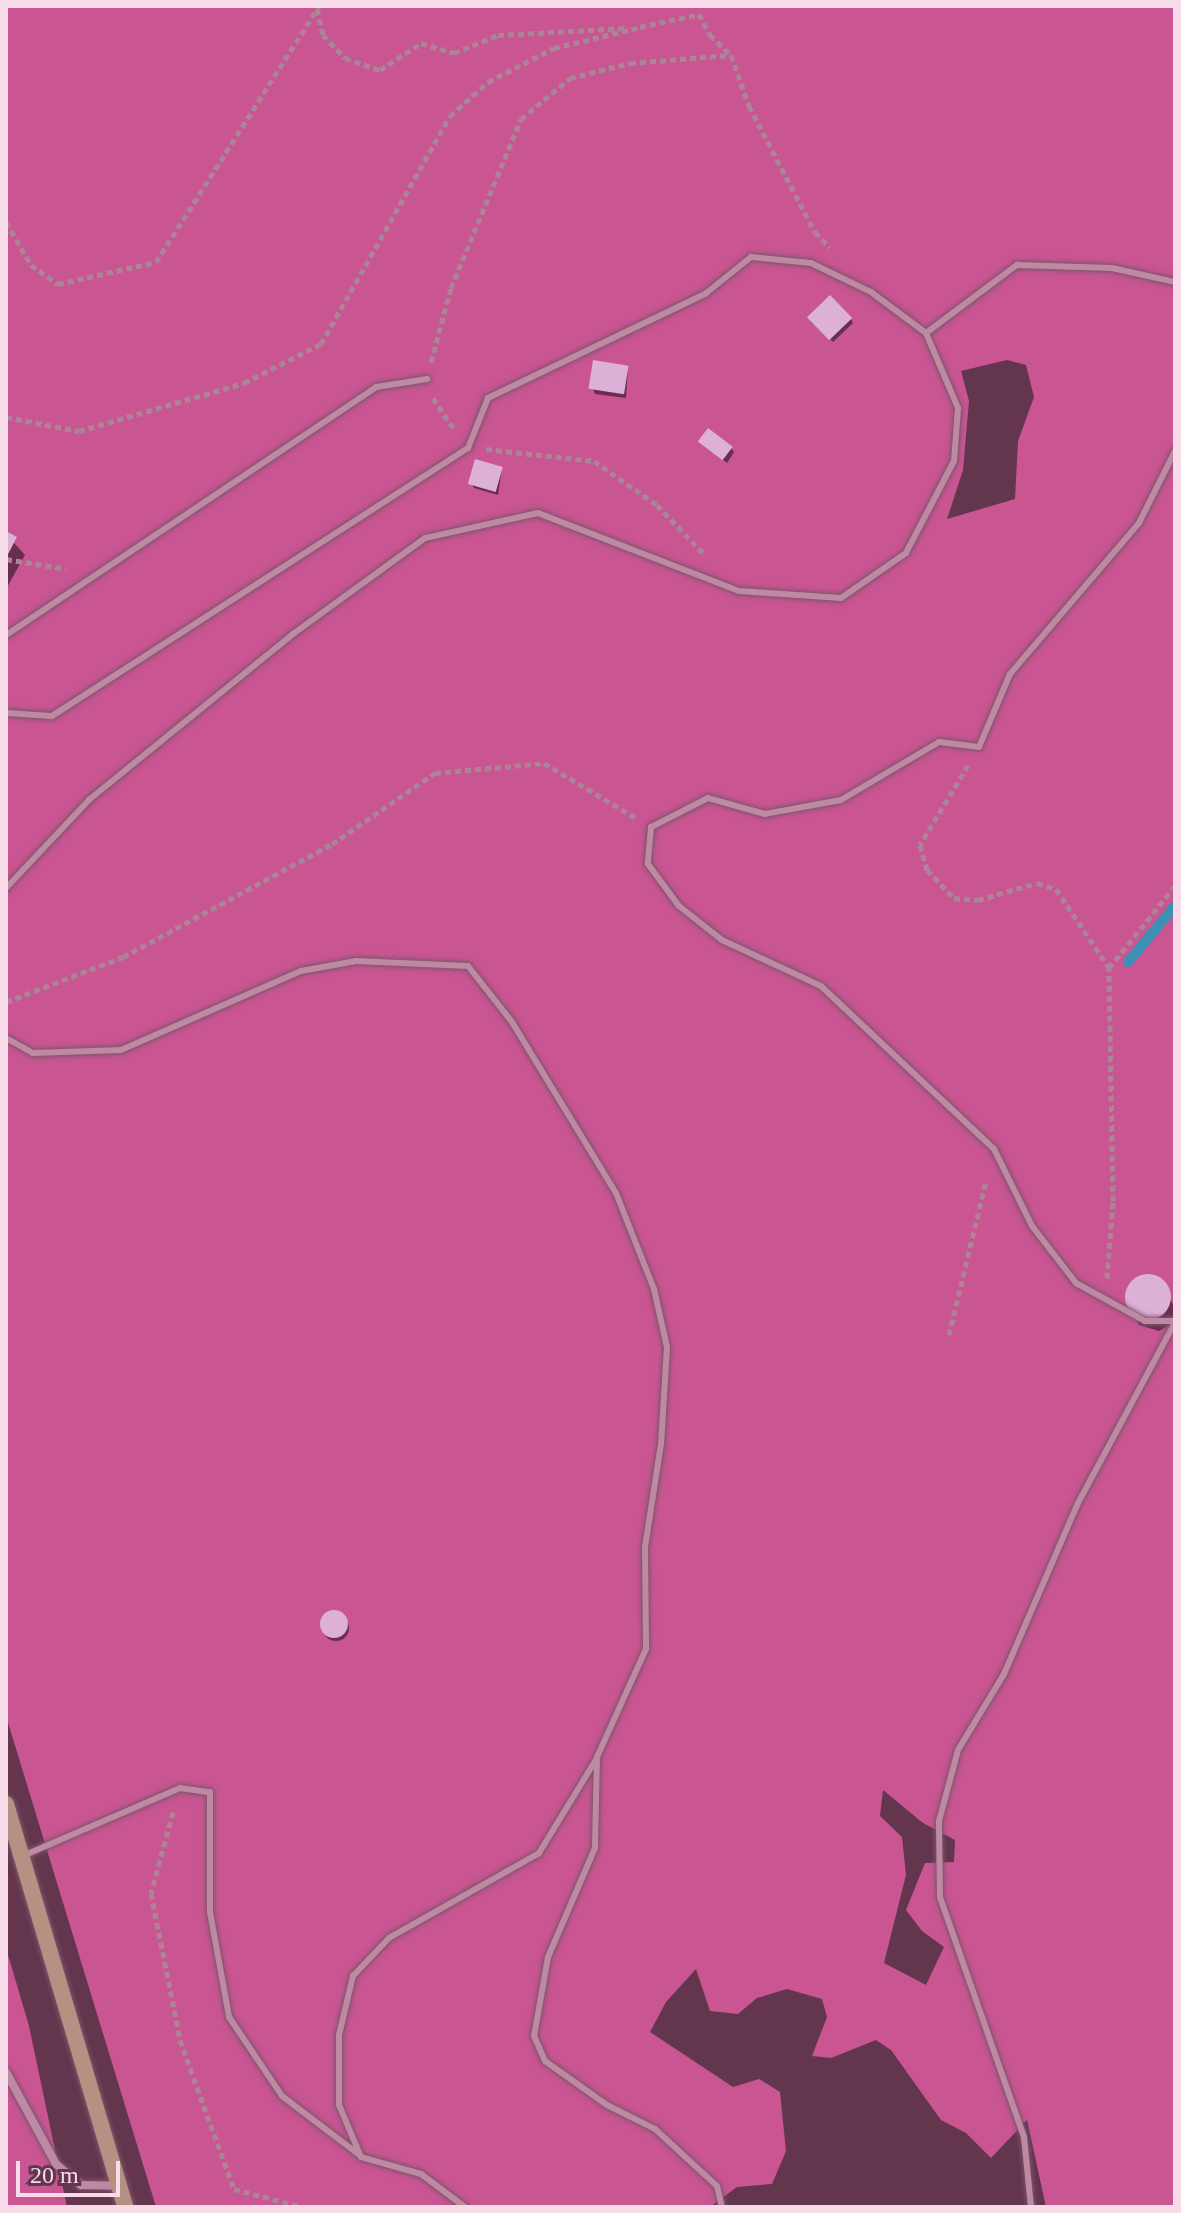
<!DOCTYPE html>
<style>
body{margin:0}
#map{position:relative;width:1181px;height:2213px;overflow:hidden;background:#64364d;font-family:Georgia,serif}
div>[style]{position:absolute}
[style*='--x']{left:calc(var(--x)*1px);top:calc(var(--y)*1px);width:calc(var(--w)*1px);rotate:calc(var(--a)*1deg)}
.forest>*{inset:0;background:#c95593}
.shadow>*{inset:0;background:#0007}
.round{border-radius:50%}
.stream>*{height:10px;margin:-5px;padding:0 5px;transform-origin:5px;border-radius:5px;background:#3b90b4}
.building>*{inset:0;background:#dcb0d7;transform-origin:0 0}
.path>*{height:5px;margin-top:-2.5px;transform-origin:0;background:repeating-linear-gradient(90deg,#ab8597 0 6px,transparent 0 10px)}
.roads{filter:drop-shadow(0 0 2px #7c5569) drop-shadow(0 0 2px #7c5569)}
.service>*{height:6px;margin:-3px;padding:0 3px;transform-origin:3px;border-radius:3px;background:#be89a2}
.minor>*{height:8px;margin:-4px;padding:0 4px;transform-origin:4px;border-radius:4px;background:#be89a2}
.secondary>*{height:16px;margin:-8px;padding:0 8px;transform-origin:8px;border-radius:8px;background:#b59083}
span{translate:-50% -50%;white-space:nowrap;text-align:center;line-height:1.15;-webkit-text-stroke:8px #64364d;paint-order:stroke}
.frame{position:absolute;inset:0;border:8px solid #f8dbe8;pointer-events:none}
.scale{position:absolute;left:16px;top:2161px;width:104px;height:36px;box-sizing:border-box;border:4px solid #f8dbe8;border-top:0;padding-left:10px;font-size:24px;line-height:28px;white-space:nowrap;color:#f8dbe8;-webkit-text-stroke:6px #64364d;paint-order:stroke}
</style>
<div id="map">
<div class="forest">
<div style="clip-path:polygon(evenodd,6px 6px,1175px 6px,1175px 2207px,1046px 2207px,1027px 2120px,991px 2158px,966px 2133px,941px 2120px,891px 2050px,876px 2040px,831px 2058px,812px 2056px,827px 2017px,822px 1999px,787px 1989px,757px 1998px,738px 2014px,710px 2011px,696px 1969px,666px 2002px,650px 2032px,733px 2087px,759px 2079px,780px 2092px,786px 2151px,772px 2184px,737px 2187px,710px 2207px,156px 2207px,6px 1716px,6px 6px,1007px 360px,1026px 365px,1034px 397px,1018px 441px,1015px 499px,947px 519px,963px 470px,969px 401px,961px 371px,1007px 360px,6px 6px,883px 1790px,923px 1823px,955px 1840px,954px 1862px,925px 1863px,906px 1910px,922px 1931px,944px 1947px,926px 1985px,884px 1963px,906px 1875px,902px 1837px,880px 1816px,883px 1790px)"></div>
<div style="clip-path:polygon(6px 1948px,29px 2026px,67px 2207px,6px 2207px)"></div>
</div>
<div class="shadow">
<div style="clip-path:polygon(851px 319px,853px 323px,833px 342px,811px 320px)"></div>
<div style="clip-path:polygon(628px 368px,626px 398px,595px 394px,593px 389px)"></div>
<div style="clip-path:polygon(701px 442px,731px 448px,734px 452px,727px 463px)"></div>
<div style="clip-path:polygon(502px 469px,498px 495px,474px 488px,471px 483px)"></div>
<div style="clip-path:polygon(6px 534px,25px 555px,6px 589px)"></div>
<div style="clip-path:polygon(1148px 1276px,1162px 1281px,1175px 1309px,1171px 1324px,1159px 1331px,1139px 1325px,1126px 1293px,1134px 1280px)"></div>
<div class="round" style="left:323px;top:1615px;width:26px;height:26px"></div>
</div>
<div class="stream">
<div style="--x:1128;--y:962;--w:73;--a:-50"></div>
</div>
<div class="building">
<div style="left:830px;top:295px;width:32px;height:32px;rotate:46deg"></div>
<div style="left:593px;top:360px;width:36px;height:29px;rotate:9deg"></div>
<div style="left:708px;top:428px;width:31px;height:17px;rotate:37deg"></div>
<div style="left:475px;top:459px;width:29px;height:26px;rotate:16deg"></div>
<div style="clip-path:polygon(6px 531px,17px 537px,6px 558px)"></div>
<div class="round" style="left:1125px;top:1274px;width:46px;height:46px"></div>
<div class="round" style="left:320px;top:1610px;width:28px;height:28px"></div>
</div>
<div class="path">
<div style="--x:317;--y:9;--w:27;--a:77"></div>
<div style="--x:323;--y:35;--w:32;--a:46"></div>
<div style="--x:345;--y:58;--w:37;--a:19"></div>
<div style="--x:380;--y:70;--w:49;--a:-33.4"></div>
<div style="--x:421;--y:43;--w:34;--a:17"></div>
<div style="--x:454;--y:53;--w:48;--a:-22.2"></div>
<div style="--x:498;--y:35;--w:128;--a:-3.1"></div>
<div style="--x:640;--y:27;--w:60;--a:-12.4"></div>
<div style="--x:699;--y:14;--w:24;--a:62"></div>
<div style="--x:710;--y:35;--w:29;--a:44"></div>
<div style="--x:731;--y:55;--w:54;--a:70.6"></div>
<div style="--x:749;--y:106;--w:142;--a:62.4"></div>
<div style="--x:815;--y:232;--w:21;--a:47"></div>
<div style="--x:6;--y:222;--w:50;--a:59.8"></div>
<div style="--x:31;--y:265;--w:33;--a:35"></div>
<div style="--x:58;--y:284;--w:100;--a:-12.7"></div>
<div style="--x:156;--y:262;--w:303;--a:-57.5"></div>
<div style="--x:431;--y:362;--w:77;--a:-74.9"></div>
<div style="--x:451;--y:288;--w:183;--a:-67.5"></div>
<div style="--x:521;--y:119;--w:64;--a:-39.9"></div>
<div style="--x:570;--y:78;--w:62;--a:-14"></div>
<div style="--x:630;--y:63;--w:101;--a:-4.5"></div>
<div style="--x:433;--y:398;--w:37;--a:56"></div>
<div style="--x:6;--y:417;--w:74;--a:10.9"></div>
<div style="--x:79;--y:431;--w:172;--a:-16.2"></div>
<div style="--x:244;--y:383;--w:86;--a:-26.9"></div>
<div style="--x:321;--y:344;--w:262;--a:-60.5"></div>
<div style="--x:450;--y:116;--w:51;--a:-41.8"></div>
<div style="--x:488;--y:82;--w:74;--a:-27.3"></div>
<div style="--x:554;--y:48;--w:89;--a:-13.6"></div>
<div style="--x:486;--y:449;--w:109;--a:6.3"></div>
<div style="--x:594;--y:461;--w:77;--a:34.9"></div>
<div style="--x:657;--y:505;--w:69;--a:46.2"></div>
<div style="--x:6;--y:559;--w:61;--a:9.5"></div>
<div style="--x:968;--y:765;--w:93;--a:121"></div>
<div style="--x:920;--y:845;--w:26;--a:74"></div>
<div style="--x:927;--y:870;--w:39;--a:46"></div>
<div style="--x:954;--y:898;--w:24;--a:5"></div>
<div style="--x:978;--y:900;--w:61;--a:-16.1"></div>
<div style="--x:1037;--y:883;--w:20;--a:18"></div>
<div style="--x:1056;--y:889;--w:95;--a:56.1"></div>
<div style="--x:6;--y:1002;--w:125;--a:-21"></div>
<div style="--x:123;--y:957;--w:238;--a:-28.4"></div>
<div style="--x:332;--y:844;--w:125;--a:-34.6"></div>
<div style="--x:435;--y:773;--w:109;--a:-5.2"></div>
<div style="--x:544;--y:763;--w:107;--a:30.9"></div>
<div style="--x:1107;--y:1278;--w:77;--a:-85.5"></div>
<div style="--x:1113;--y:1201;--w:233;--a:-91"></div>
<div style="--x:1109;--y:968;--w:105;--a:-51.2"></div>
<div style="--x:949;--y:1335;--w:158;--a:-76.5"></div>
<div style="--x:173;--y:1812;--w:84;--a:105.2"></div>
<div style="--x:151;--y:1893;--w:150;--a:78.8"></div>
<div style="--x:180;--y:2040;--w:158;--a:70.1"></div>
<div style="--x:234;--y:2189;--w:71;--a:14.6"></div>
</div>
<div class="roads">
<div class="service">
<div style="--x:926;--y:333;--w:114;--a:-36.8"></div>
<div style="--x:1017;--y:265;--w:95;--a:1.8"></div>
<div style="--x:1112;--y:268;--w:65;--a:12.5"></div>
<div style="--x:1175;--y:451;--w:80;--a:116.6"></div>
<div style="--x:1139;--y:523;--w:199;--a:130.5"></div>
<div style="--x:1010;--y:674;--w:79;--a:113"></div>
<div style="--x:979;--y:747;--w:40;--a:-172.9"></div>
<div style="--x:939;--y:742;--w:114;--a:149.4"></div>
<div style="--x:841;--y:800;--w:77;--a:169.6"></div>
<div style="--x:765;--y:814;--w:59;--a:-164.3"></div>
<div style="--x:708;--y:798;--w:64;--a:153"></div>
<div style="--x:651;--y:827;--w:37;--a:95"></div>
<div style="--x:648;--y:864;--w:52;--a:53.6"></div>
<div style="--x:679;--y:906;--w:55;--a:38.3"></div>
<div style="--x:722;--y:940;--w:109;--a:24.9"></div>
<div style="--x:821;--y:986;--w:238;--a:43.3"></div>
<div style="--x:994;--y:1149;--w:86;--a:63.7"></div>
<div style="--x:1032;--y:1226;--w:72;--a:52.3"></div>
<div style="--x:1076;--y:1283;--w:79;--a:28.8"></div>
<div style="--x:1145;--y:1321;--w:30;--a:0"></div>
<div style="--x:6;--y:635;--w:445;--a:-33.8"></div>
<div style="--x:376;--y:387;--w:52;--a:-8.9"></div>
<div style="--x:6;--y:713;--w:46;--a:3.7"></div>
<div style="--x:52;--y:716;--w:495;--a:-32.8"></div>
<div style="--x:468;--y:448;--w:54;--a:-68.2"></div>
<div style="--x:488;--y:398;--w:241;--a:-25.6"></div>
<div style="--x:705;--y:294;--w:59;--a:-38.8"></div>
<div style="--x:751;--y:257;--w:60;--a:5.7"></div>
<div style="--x:811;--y:263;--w:67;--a:25.8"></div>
<div style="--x:871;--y:292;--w:69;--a:36.7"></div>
<div style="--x:926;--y:333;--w:82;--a:66.9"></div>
<div style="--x:958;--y:408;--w:53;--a:94.3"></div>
<div style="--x:954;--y:461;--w:104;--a:117.6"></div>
<div style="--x:906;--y:553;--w:79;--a:145.3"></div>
<div style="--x:841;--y:598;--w:102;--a:-176.1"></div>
<div style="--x:739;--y:591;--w:216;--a:-158.8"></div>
<div style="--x:538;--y:513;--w:116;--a:167.5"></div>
<div style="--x:425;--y:538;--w:163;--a:144"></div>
<div style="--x:293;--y:634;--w:263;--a:140.9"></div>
<div style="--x:89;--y:800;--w:121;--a:133.3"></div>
<div style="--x:6;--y:1038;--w:31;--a:29"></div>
<div style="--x:33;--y:1053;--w:88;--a:-2"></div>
<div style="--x:121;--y:1050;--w:197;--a:-23.7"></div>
<div style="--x:301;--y:971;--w:56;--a:-10.3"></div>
<div style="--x:356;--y:961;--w:112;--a:2.6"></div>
<div style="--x:468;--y:966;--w:71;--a:51.8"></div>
<div style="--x:512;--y:1022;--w:200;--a:58.7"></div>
<div style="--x:616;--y:1193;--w:103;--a:68.4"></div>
<div style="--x:654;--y:1289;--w:59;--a:77.4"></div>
<div style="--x:667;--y:1347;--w:97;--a:93.5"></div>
<div style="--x:661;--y:1444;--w:104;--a:98.8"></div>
<div style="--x:645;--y:1547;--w:102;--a:89.4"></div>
<div style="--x:646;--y:1649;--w:119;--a:114.4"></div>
<div style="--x:597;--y:1757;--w:91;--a:91.3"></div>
<div style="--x:595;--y:1848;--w:119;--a:113.3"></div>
<div style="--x:548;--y:1957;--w:80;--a:100"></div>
<div style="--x:534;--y:2036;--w:27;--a:66"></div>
<div style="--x:545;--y:2061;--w:76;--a:35.4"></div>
<div style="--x:607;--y:2105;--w:54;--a:26.6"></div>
<div style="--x:655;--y:2129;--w:84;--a:42.6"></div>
<div style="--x:717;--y:2186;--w:22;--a:77"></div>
<div style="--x:25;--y:1855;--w:169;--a:-23.4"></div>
<div style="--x:180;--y:1788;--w:30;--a:8"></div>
<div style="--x:210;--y:1792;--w:120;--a:90"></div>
<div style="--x:210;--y:1912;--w:107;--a:79.7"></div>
<div style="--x:229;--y:2017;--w:95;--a:56.1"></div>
<div style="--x:282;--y:2096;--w:96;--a:37.3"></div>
<div style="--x:465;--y:2207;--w:55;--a:-143.1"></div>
<div style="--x:421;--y:2174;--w:62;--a:-164.2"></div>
<div style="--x:361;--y:2157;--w:56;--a:-112.9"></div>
<div style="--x:339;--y:2105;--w:70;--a:-90"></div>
<div style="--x:339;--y:2035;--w:61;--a:-76.7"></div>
<div style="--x:353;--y:1976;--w:52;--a:-46.5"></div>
<div style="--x:389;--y:1938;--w:172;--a:-29.5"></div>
<div style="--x:539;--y:1853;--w:111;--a:-58.6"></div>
<div style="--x:1031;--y:2207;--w:70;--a:-95.7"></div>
<div style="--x:1024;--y:2137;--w:254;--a:-109.3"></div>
<div style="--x:940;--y:1897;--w:76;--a:-90.8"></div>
<div style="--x:939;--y:1821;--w:73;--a:-75"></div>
<div style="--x:958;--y:1750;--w:89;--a:-58.8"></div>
<div style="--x:1004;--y:1674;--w:184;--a:-66.6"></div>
<div style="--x:1077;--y:1505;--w:208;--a:-61.8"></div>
</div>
<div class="minor">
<div style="--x:6;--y:2072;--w:105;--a:61.5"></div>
<div style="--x:56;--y:2164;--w:33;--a:40"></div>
<div style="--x:81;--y:2185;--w:39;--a:1"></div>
</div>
<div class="secondary">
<div style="--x:6;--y:1804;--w:420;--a:73.5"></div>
</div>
</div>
<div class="frame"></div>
<div class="scale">20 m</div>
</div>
